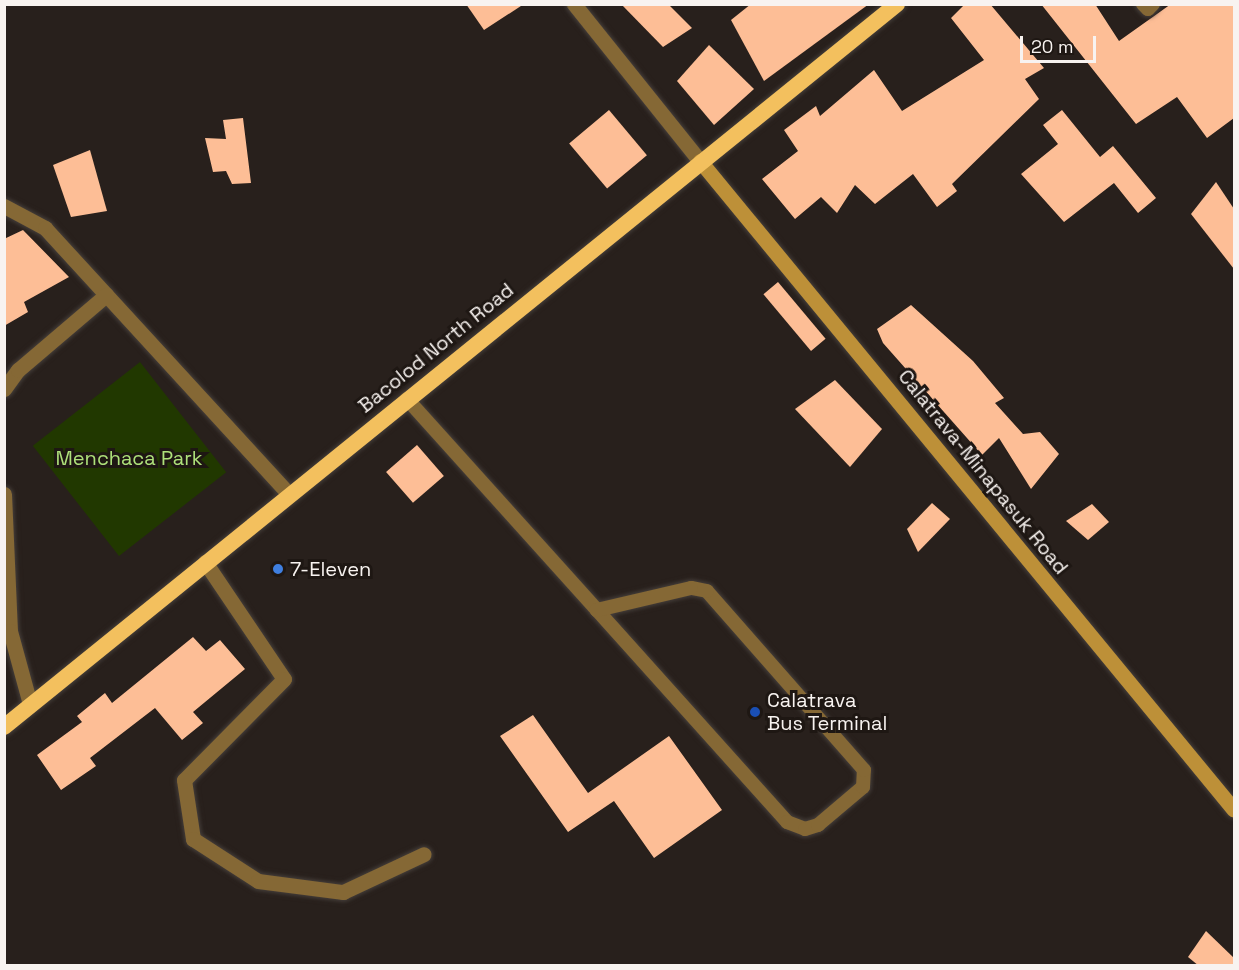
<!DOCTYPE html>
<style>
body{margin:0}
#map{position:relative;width:1239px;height:970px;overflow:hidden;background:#28201c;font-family:"Space Grotesk",sans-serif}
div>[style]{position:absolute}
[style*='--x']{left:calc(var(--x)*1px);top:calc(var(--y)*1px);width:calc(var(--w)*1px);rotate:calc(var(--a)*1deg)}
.green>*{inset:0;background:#213800;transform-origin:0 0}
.building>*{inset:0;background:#fdbe96;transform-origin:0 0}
.roads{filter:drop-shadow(0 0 2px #453e3a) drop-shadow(0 0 2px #453e3a)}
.service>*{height:14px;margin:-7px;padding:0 7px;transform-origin:7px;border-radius:7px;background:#856835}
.minor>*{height:15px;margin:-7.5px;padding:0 7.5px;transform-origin:7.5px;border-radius:7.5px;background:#856835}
.secondary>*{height:15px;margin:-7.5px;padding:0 7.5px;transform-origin:7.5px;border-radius:7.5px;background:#bd9038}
.trunk>*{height:16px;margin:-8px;padding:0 8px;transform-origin:8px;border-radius:8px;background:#f3c05e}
.dots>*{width:16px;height:16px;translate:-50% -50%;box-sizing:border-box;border:3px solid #1e1713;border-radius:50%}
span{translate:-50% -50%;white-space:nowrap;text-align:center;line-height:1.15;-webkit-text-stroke:6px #1e1713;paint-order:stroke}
.street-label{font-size:20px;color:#f8f3f0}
.park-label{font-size:20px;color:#aee17a}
.poi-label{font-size:20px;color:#f8f3f0}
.left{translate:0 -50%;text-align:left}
.frame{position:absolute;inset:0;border:6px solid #f8f3f0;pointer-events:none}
.scale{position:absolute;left:1020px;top:36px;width:76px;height:27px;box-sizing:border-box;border:3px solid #f8f3f0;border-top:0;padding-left:8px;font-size:18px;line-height:21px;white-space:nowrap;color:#f8f3f0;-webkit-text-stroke:4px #1e1713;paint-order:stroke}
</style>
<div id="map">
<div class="green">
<div style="left:140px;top:362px;width:140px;height:136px;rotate:52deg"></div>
</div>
<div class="building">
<div style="clip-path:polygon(466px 4px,524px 4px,484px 30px)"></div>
<div style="clip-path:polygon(621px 4px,668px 4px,692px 28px,663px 47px)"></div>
<div style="clip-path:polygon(751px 4px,869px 4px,764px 81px,731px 20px)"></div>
<div style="clip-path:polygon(965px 4px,990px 4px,1044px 68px,1025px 79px,1039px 99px,952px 184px,957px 191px,937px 207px,913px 174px,875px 204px,855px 185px,837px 213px,821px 197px,795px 219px,762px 179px,798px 151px,784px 130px,816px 106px,820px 116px,874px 70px,902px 111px,984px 60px,951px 18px)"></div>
<div style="clip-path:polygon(1041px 4px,1095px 4px,1119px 41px,1171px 4px,1234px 4px,1234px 118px,1207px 138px,1177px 97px,1136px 124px)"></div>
<div style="clip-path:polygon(709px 45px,754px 89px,714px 125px,677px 81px)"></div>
<div style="left:609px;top:110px;width:59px;height:52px;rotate:50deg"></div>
<div style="clip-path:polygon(1062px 110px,1100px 157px,1113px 146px,1156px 198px,1138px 213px,1114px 183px,1064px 222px,1021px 174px,1058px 144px,1043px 125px)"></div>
<div style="clip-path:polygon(243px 118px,251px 183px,232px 184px,226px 171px,213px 172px,205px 138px,226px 139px,223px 120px)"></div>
<div style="clip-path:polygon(90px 150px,107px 211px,71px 217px,53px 165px)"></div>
<div style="clip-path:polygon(1216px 182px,1234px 209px,1234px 269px,1191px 214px)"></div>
<div style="clip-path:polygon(23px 230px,69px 277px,24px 302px,28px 312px,4px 326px,4px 239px)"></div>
<div style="left:778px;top:282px;width:74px;height:19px;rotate:50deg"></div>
<div style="clip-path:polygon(911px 305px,973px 361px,1004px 398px,995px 403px,1023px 434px,1040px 432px,1059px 454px,1031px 489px,999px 438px,982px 455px,883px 343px,877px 329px)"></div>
<div style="clip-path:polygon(835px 380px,882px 429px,850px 467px,795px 409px)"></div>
<div style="left:417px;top:445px;width:41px;height:41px;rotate:49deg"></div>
<div style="clip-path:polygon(932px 503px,950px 519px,918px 552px,907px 529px)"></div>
<div style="clip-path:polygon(1092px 504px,1109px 522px,1088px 540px,1066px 521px)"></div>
<div style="clip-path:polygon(193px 637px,206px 651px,220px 640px,245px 669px,193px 712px,203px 723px,182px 740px,155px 708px,90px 758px,96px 766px,61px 790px,37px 755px,82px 722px,77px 716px,105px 693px,112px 703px)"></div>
<div style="clip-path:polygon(533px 715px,588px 793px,669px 736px,722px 810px,654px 858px,614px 801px,568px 832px,500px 736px)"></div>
<div style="clip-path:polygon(1206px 931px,1234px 958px,1234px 966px,1199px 966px,1188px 957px)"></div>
</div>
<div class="roads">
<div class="service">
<div style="--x:1143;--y:4;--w:7;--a:45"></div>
<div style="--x:1148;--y:9;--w:7;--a:-45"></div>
<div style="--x:407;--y:399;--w:284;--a:48"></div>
<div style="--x:597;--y:610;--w:285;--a:48.1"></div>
<div style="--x:787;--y:822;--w:19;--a:21"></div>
<div style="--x:805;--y:829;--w:14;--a:-17"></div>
<div style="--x:818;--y:825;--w:59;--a:-40.2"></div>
<div style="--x:863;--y:787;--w:17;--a:-87"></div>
<div style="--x:864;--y:770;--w:238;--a:-131.3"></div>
<div style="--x:707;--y:591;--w:16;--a:-169"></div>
<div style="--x:691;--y:588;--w:97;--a:166.8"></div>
</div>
<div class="minor">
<div style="--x:574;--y:4;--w:201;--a:51.3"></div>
<div style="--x:4;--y:206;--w:47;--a:28.2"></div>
<div style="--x:45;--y:228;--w:361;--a:47.5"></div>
<div style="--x:4;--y:389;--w:24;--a:-54"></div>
<div style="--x:18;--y:370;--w:116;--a:-40.4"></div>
<div style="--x:4;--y:494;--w:137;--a:87.5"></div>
<div style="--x:10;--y:631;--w:76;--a:74.7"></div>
<div style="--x:205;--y:562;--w:141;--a:56"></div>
<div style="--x:284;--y:679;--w:142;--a:134.7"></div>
<div style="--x:184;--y:780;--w:60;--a:81.3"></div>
<div style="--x:193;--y:839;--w:77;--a:32.9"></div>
<div style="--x:258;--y:881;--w:86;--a:7.4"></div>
<div style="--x:343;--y:892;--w:89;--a:-25.1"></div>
</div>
<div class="secondary">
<div style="--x:700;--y:161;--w:840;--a:50.55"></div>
</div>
<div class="trunk">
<div style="--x:4;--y:727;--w:1149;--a:-38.99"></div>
</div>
</div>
<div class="dots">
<div style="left:278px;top:569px;background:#3f7fe0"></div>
<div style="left:755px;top:712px;background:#1a4fb4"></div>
</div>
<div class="street-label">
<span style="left:436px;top:348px;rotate:-39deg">Bacolod North Road</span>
<span style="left:983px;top:472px;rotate:51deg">Calatrava-Minapasuk Road</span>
</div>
<div class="park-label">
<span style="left:129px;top:458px">Menchaca Park</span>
</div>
<div class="poi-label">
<span class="left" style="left:290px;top:569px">7-Eleven</span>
<span class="left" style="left:767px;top:712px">Calatrava<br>Bus Terminal</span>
</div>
<div class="frame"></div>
<div class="scale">20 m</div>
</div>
